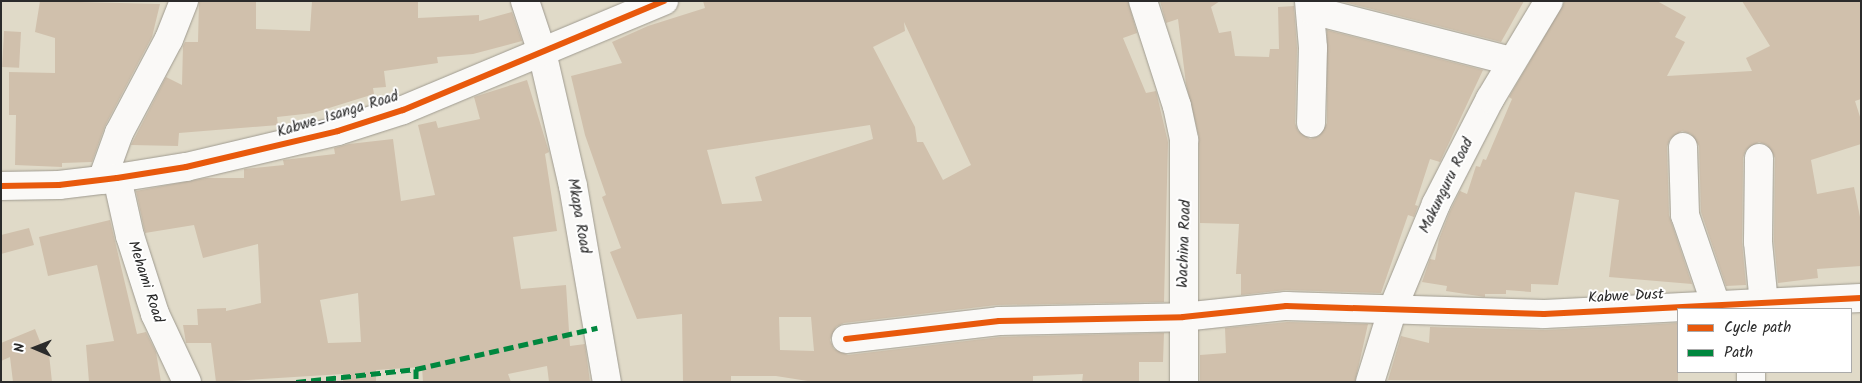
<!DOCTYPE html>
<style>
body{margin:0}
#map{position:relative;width:1862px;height:383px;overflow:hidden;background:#e0dac8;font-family:Kalam,sans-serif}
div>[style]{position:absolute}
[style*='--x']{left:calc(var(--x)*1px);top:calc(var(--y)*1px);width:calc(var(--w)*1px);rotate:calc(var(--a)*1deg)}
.building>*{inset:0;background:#d0c0ac;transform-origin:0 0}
.roads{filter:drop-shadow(0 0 1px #9f9b90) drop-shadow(0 0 1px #9f9b90)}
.minor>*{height:28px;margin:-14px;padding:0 14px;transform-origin:14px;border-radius:14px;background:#faf9f7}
.quiet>*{height:5px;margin-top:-2.5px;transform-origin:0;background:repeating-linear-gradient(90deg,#00873e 0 10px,transparent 0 15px)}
.cycleway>*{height:6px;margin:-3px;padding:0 3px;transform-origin:3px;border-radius:3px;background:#e8590c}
span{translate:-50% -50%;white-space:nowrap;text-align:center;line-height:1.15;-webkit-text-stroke:4px #fff;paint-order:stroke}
.street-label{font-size:15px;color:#2b2b2b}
.frame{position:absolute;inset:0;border:2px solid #2b2b2b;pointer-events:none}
.legend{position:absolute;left:1677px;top:308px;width:175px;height:65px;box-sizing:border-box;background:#fff;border:1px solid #aaa;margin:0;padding:6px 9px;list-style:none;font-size:15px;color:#2b2b2b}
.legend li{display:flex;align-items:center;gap:10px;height:25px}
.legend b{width:25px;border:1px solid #aaa}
.north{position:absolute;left:10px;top:323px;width:50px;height:50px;-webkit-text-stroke:4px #fff;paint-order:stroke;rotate:271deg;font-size:14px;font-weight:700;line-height:20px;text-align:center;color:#2b2b2b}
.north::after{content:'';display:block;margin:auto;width:18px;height:22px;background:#2b2b2b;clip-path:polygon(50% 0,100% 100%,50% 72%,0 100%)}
</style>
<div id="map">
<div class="building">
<div style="clip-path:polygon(40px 1px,160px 4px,152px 37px,105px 126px,92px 162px,62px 163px,62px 167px,15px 165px,16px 115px,9px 115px,9px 72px,55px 73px,55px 38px,35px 32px)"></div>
<div style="clip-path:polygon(199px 1px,256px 1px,256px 29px,310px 31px,312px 1px,418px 1px,418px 18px,479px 15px,479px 21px,512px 12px,522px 41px,473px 54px,437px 57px,438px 63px,384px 71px,386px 87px,373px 88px,374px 94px,313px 113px,277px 117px,278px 125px,179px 133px,178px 146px,131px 145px,166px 77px,182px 85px,183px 46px,185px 42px,198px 42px)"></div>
<div style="clip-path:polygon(evenodd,703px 1px,1128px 1px,1137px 33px,1123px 38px,1146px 93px,1156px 91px,1168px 142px,1164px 302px,997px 305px,844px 323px,836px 327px,830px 340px,834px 349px,848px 355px,1000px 337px,1164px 333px,1163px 362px,1139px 362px,1139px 382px,1082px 382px,1083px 374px,1033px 376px,1033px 382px,814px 382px,776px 376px,731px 376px,731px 382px,683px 382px,682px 314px,637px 319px,610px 252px,621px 248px,602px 197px,606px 195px,585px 135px,571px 76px,622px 63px,612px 42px,648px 26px,705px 8px,703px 1px,904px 22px,971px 165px,943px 180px,923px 142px,917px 142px,915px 127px,873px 47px,905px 31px,904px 22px,703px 1px,870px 125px,873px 139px,755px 177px,762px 201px,722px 204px,707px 150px,870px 125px,703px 1px,779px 317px,811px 317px,814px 351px,780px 350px,779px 317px)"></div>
<div style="clip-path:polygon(1160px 1px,1220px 1px,1211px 7px,1219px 33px,1231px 31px,1235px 56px,1269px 57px,1270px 49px,1279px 49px,1278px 7px,1294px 6px,1297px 48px,1295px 123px,1298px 131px,1310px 139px,1319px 136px,1327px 123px,1327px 30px,1483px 70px,1440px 162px,1430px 159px,1415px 205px,1418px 206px,1414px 217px,1408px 215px,1381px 293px,1286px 290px,1241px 295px,1241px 274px,1236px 274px,1239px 224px,1200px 223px,1199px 137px,1186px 84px,1178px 19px,1166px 23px)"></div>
<div style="clip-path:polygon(1340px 1px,1524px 1px,1501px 42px)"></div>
<div style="clip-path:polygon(1565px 1px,1657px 1px,1686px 17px,1675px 37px,1685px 42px,1667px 76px,1752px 71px,1746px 58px,1770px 46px,1742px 1px,1861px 1px,1861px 99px,1855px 101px,1861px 120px,1861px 144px,1811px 160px,1817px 194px,1854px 187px,1861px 222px,1861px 266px,1817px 269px,1818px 278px,1778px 283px,1774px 241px,1775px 158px,1767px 145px,1759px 142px,1746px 150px,1743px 158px,1742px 242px,1746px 285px,1726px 286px,1701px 212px,1699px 146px,1691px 134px,1682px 131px,1670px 139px,1667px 147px,1669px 215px,1692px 284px,1609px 277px,1619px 200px,1575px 192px,1558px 285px,1531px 284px,1531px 292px,1506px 290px,1506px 294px,1485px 294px,1485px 297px,1446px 291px,1447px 286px,1422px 282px,1430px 259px,1435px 260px,1439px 239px,1450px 211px,1460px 191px,1467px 194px,1476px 166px,1480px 167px,1483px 159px,1486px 160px,1512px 99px,1509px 97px)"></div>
<div style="left:4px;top:31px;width:17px;height:36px;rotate:3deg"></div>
<div style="clip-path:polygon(evenodd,527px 80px,549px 152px,545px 154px,557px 231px,513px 237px,521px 289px,566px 285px,570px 346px,585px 344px,590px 382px,549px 382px,547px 366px,508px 374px,511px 382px,423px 382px,422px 367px,376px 370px,376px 382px,343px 382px,343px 374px,216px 382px,211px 343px,186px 343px,183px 325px,198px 325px,197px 309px,226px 308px,226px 311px,261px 303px,258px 244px,203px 258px,194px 225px,145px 233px,136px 191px,206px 178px,244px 178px,244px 169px,284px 165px,283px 160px,335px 154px,334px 148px,349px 144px,393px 139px,401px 201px,435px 195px,418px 125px,436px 121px,438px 128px,480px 119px,474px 97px,527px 80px,358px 293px,361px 342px,328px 343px,320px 300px,358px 293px)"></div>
<div style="clip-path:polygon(110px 220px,137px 334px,146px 332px,156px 352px,161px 382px,89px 382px,86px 345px,114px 341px,97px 265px,48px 276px,39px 237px)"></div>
<div style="clip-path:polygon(29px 228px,34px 245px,1px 254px,1px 235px)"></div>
<div style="clip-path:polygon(1287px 322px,1368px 324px,1355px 382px,1200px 382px,1200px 355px,1226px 353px,1225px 328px)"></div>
<div style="clip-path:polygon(1678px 323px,1678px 382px,1388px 380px,1401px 336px,1429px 343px,1430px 327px,1545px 330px)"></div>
<div style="clip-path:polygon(35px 329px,45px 354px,49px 354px,52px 382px,13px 382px,10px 357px,1px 361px,1px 343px)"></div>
</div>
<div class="roads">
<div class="minor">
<div style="--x:525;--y:1;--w:54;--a:71.6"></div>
<div style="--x:542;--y:52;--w:138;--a:77"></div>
<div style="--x:573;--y:186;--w:199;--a:80.2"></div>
<div style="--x:1143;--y:1;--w:110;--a:72.1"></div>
<div style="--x:1177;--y:106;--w:35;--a:78"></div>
<div style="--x:1184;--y:140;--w:242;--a:90"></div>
<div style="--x:1309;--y:1;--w:47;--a:85.1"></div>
<div style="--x:1313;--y:48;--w:75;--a:91.5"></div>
<div style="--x:1311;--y:10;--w:206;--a:14.3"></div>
<div style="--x:1683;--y:147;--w:68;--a:88.3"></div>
<div style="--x:1685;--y:215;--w:95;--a:71"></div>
<div style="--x:1759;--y:158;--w:84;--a:90.7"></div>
<div style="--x:1758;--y:242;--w:62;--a:84.5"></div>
<div style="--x:117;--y:178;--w:59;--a:77.4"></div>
<div style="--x:130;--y:236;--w:82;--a:72.2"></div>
<div style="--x:155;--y:314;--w:75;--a:64.8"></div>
<div style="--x:102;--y:180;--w:50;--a:-70.1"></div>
<div style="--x:119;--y:133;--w:106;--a:-62"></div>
<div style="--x:169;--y:39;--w:41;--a:-68.5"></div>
<div style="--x:1;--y:186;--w:58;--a:-1"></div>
<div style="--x:59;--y:185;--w:58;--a:-6.9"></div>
<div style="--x:117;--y:178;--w:70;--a:-9.1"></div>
<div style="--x:186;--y:167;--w:156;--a:-13.3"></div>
<div style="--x:338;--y:131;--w:68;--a:-17.9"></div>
<div style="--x:403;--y:110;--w:283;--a:-22.7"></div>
<div style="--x:846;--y:339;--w:154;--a:-6.7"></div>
<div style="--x:999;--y:321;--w:184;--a:-1.2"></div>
<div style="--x:1183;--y:317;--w:104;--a:-6.1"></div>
<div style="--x:1286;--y:306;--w:258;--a:1.8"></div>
<div style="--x:1544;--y:314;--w:317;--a:-2.9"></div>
<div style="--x:1751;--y:372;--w:10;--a:90"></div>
<div style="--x:1370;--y:382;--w:77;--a:-72.7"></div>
<div style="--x:1393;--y:308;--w:113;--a:-67.5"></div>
<div style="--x:1436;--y:204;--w:118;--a:-62.8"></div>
<div style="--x:1490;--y:99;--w:114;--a:-59"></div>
</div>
</div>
<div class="quiet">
<div style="--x:416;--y:369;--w:13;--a:90"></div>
<div style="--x:296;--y:382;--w:121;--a:-6.2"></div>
<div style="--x:416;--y:369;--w:186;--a:-12.8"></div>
</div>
<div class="cycleway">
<div style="--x:1;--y:186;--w:58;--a:-1"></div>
<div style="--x:59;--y:185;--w:58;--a:-6.9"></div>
<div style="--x:117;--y:178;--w:70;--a:-9.1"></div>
<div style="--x:186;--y:167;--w:156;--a:-13.3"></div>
<div style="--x:338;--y:131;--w:68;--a:-17.9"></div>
<div style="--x:403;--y:110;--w:283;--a:-22.7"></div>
<div style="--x:846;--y:339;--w:154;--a:-6.7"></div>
<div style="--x:999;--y:321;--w:184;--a:-1.2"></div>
<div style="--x:1183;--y:317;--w:104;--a:-6.1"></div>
<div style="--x:1286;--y:306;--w:258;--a:1.8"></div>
<div style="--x:1544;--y:314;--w:317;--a:-2.9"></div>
</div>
<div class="street-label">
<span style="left:338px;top:115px;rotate:-17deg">Kabwe_Isanga Road</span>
<span style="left:1447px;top:186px;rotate:-64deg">Makunguru Road</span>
<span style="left:578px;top:216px;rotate:80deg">Mkapa Road</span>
<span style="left:1185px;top:244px;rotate:-88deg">Wachina Road</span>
<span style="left:145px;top:282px;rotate:72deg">Mehami Road</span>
<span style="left:1626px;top:297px;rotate:-3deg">Kabwe Dust</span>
</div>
<div class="frame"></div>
<ul class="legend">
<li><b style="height:6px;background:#e8590c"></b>Cycle path</li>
<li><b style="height:6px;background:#00873e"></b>Path</li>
</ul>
<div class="north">N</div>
</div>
